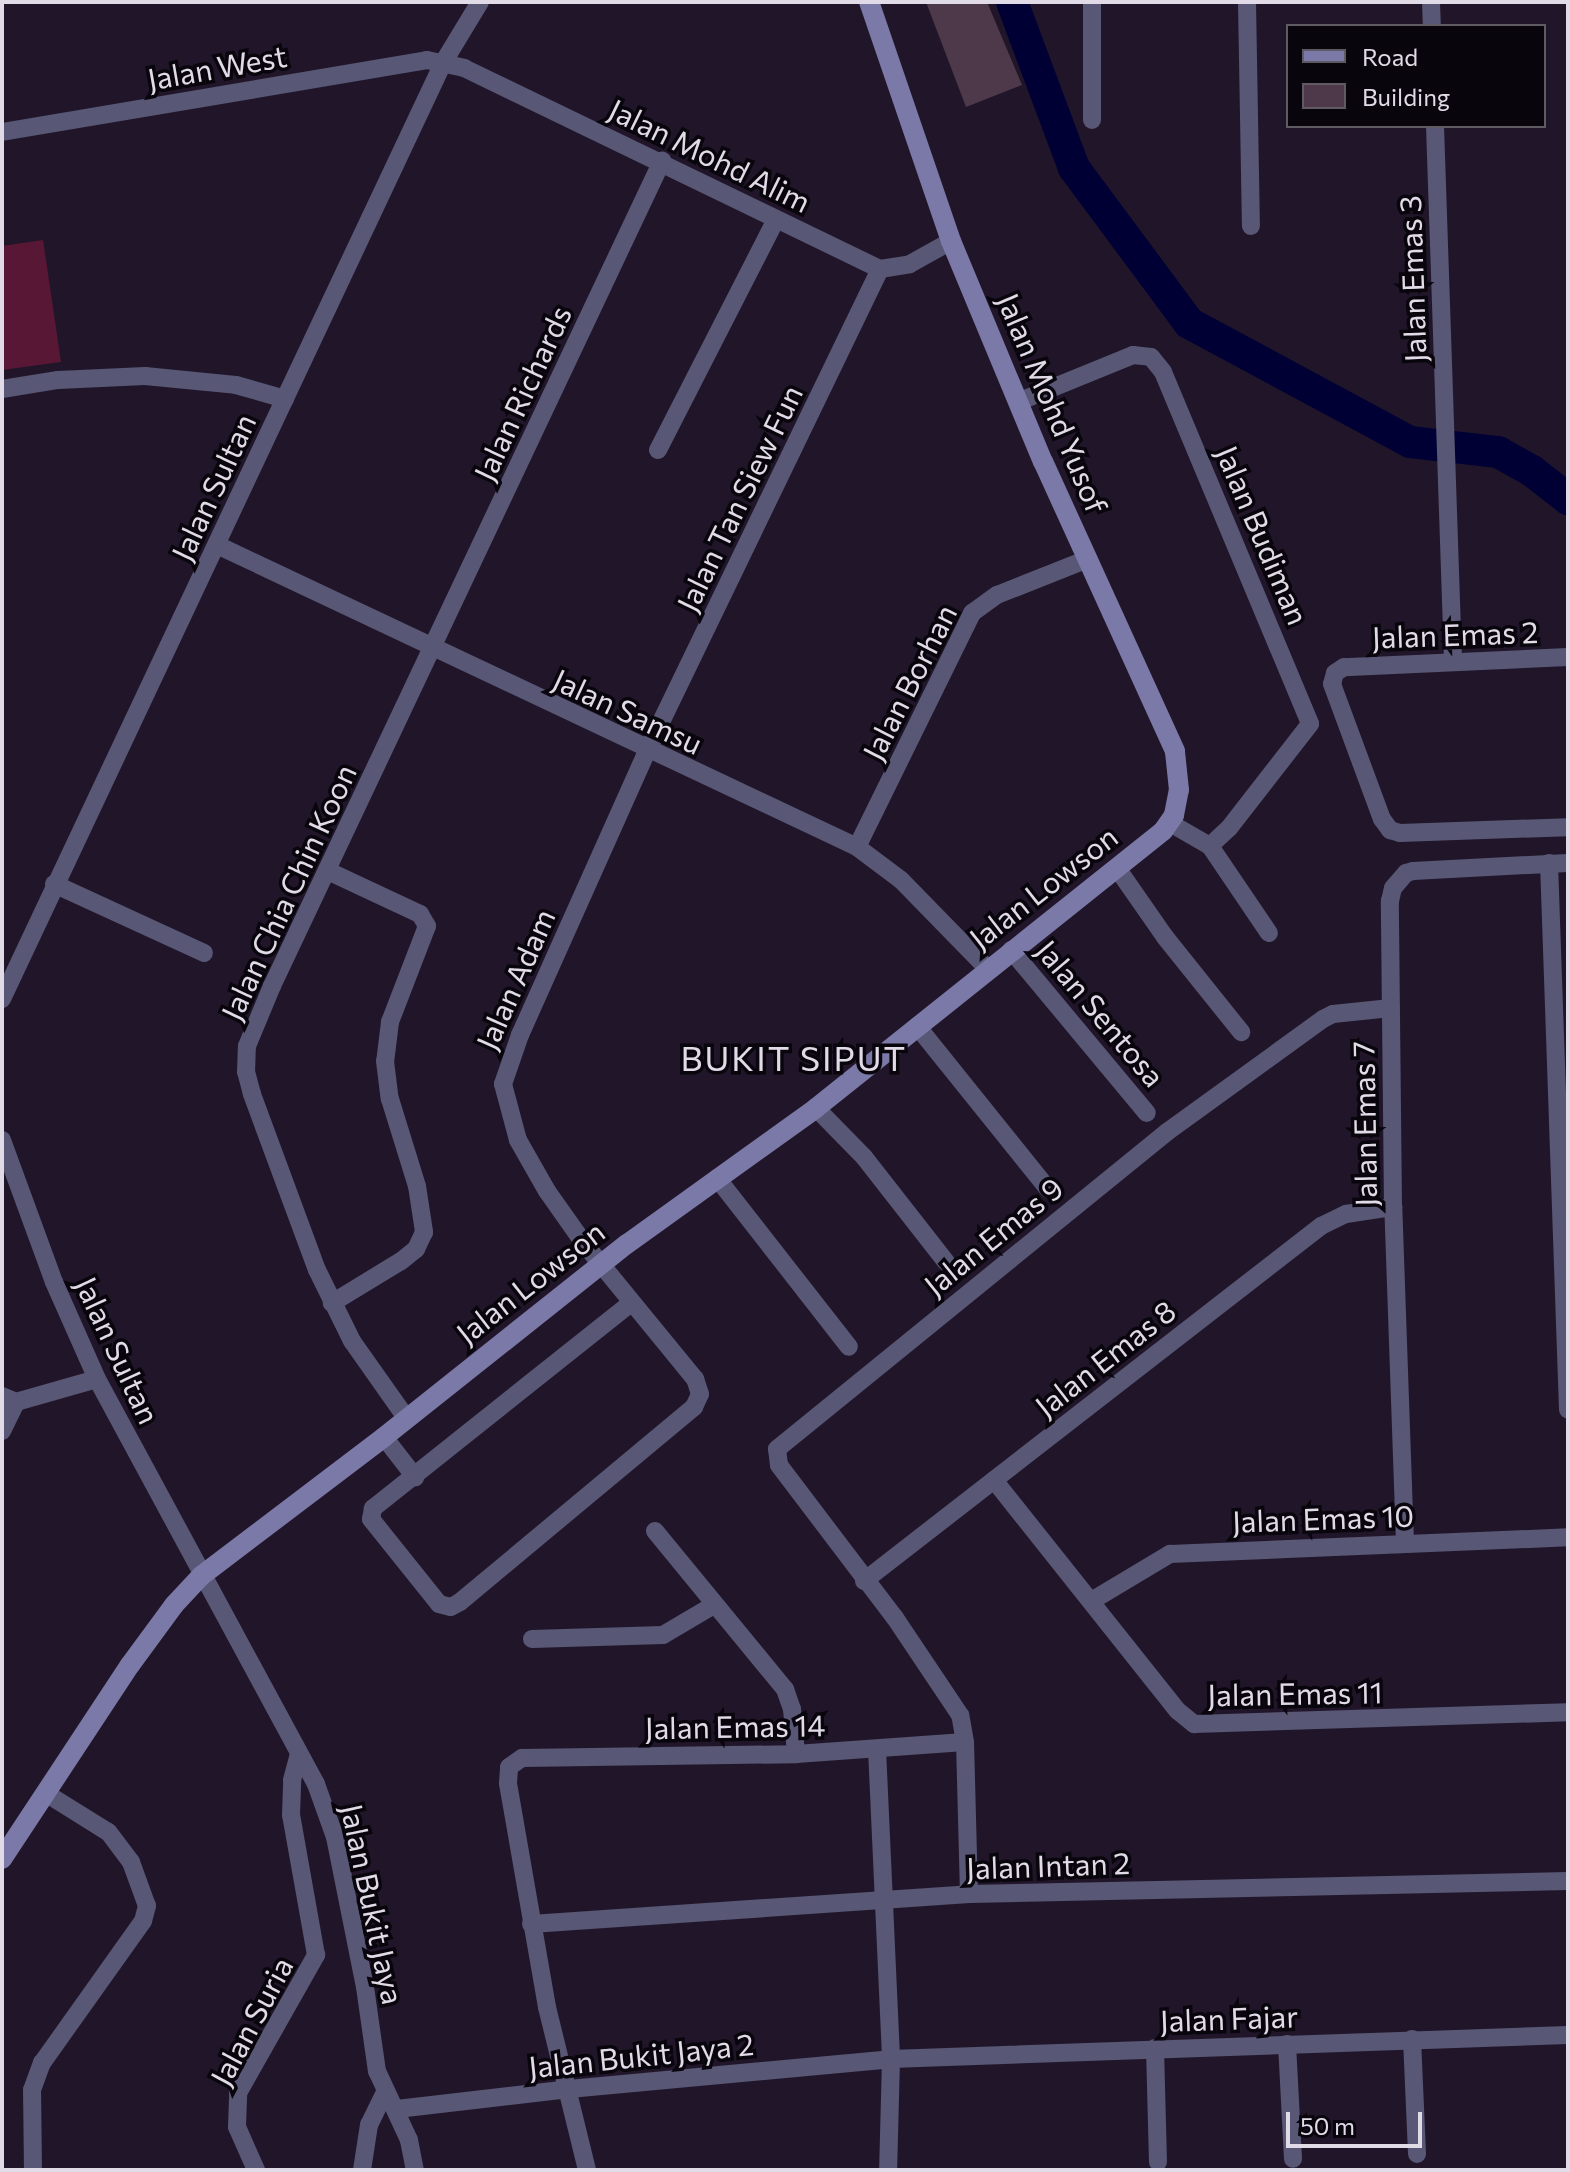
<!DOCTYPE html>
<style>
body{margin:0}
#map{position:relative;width:1570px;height:2172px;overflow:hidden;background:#211629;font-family:Commissioner,sans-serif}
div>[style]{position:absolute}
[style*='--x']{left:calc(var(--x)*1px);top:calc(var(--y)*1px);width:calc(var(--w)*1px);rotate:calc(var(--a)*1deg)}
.green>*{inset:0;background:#581734}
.river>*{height:32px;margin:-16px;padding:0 16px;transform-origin:16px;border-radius:16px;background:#000035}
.building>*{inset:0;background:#4d3949}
.street>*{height:18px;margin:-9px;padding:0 9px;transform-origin:9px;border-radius:9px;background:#585775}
.secondary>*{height:20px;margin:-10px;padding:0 10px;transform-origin:10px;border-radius:10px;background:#7b79a8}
span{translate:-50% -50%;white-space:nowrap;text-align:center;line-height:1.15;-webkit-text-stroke:7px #08050c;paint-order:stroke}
.street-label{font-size:30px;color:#e1dae7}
.quarter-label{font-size:34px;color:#e1dae7;letter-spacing:2px}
.frame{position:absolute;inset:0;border:4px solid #e1dae7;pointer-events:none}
.legend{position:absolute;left:1286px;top:24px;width:260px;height:104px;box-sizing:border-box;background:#08050c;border:2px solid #5f5a64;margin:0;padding:10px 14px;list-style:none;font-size:24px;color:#e1dae7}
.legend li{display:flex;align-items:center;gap:16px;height:40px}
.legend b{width:40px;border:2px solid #5f5a64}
.scale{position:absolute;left:1286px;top:2112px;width:136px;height:36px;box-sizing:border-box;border:4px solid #e1dae7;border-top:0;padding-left:10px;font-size:24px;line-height:28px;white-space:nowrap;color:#e1dae7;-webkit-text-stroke:6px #08050c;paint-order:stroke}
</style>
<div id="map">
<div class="green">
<div style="clip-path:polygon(43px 240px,61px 362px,2px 370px,2px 246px)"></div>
</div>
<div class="river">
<div style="--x:1012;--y:2;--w:177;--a:69.5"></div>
<div style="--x:1074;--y:168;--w:193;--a:53.4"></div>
<div style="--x:1189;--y:323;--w:251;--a:28.3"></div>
<div style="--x:1410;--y:442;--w:89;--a:6.5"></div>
<div style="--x:1498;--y:452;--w:39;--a:29"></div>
<div style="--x:1532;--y:471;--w:46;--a:37.9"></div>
</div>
<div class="building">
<div style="clip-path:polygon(926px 2px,987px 2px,1022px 85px,966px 107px)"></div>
</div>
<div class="street">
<div style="--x:1092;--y:2;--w:118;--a:90"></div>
<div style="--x:1247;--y:2;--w:224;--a:89"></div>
<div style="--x:1431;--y:2;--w:24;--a:88"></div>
<div style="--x:1435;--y:126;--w:535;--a:88.07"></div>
<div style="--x:2;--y:132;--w:431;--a:-9.6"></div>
<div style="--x:427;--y:60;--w:38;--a:12"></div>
<div style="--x:464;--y:68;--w:462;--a:25.8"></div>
<div style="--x:880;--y:269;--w:30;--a:-9"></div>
<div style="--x:910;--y:264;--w:47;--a:-29.3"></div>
<div style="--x:2;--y:389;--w:57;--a:-9.1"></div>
<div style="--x:58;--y:380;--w:87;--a:-2.6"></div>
<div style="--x:145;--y:376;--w:91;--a:5.6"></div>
<div style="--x:236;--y:385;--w:51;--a:15.9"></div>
<div style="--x:1018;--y:402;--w:124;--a:-22.2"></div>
<div style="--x:1133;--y:355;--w:18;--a:6"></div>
<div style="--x:1151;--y:357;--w:19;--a:51"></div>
<div style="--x:1163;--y:372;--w:381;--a:67.3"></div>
<div style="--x:1310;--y:724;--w:132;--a:127.9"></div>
<div style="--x:1229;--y:828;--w:26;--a:137"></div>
<div style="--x:658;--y:450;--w:259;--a:-62.9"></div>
<div style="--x:217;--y:545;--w:708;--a:25.26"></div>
<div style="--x:857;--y:847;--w:55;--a:36.9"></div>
<div style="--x:901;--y:880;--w:123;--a:45.7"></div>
<div style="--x:1568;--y:657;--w:224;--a:177.4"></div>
<div style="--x:1344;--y:667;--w:11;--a:146"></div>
<div style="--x:1335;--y:673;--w:11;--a:105"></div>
<div style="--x:1332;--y:684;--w:144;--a:69.7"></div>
<div style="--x:1382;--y:819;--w:14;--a:54"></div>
<div style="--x:1390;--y:830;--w:10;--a:17"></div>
<div style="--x:1400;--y:833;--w:168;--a:-2"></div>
<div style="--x:1170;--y:823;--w:46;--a:29.9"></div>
<div style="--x:1210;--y:846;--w:105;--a:55.9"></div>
<div style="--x:857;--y:847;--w:261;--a:-63.8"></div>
<div style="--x:972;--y:613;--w:31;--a:-36"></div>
<div style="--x:997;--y:595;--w:98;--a:-21.6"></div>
<div style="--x:1549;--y:863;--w:547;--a:88.01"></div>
<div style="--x:1117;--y:868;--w:84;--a:55.2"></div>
<div style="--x:1165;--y:937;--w:122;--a:51.3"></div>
<div style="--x:328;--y:871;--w:102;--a:25.1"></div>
<div style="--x:420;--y:914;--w:14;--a:60"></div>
<div style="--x:427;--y:926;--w:103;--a:111.1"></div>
<div style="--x:390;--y:1022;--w:39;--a:97"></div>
<div style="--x:385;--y:1061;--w:38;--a:83"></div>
<div style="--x:390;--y:1099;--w:91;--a:72.8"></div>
<div style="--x:417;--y:1186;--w:47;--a:81.3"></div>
<div style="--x:424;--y:1232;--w:19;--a:115"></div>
<div style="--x:416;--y:1249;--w:19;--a:141"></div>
<div style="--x:401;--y:1261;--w:81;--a:148.7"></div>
<div style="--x:54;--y:884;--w:165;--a:24.7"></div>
<div style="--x:1011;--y:950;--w:212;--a:50.2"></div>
<div style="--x:2;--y:999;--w:1035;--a:-64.77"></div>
<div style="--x:443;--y:63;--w:71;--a:-58.8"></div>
<div style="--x:917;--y:1026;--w:209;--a:51.2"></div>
<div style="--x:816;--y:1108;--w:69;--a:45.6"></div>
<div style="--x:864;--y:1157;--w:133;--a:52"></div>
<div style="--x:2;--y:1140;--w:151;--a:69.9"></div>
<div style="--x:54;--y:1282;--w:106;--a:66.1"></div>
<div style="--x:97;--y:1379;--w:460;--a:61.6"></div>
<div style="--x:316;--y:1784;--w:56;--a:70.3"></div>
<div style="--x:335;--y:1837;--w:153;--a:78.7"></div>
<div style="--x:365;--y:1987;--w:85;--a:81.9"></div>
<div style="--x:377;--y:2071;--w:76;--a:65.1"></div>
<div style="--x:409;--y:2140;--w:31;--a:79"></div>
<div style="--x:717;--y:1178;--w:214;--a:52"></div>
<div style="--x:631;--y:1303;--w:330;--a:141.5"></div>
<div style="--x:373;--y:1508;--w:11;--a:100"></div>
<div style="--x:371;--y:1519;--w:109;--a:51.3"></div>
<div style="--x:439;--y:1604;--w:12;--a:14"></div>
<div style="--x:451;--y:1607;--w:10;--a:-29"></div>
<div style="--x:460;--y:1602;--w:305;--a:-39.8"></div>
<div style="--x:694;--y:1407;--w:14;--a:-65"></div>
<div style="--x:700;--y:1394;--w:16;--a:-108"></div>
<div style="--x:695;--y:1379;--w:177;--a:-129.3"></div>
<div style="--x:583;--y:1242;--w:62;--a:-125.2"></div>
<div style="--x:547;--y:1191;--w:59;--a:-119.6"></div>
<div style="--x:518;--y:1140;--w:58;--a:-105"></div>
<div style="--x:503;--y:1084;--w:52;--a:-70.9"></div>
<div style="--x:520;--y:1035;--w:311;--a:-65.9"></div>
<div style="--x:647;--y:751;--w:535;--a:-64.2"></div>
<div style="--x:2;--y:1396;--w:15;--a:23"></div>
<div style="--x:16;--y:1402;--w:84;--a:-15.9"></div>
<div style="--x:407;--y:1419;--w:95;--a:-125.2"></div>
<div style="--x:352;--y:1341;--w:79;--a:-116.2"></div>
<div style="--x:317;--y:1270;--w:188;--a:-110.3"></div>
<div style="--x:252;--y:1094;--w:23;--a:-105"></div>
<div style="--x:246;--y:1072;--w:26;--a:-88"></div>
<div style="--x:247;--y:1046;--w:65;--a:-67.4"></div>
<div style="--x:272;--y:986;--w:913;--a:-64.7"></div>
<div style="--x:2;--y:1431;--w:32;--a:-64"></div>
<div style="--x:384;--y:1437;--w:51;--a:52.2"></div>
<div style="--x:994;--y:1480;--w:295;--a:51.5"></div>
<div style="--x:1178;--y:1711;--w:21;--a:39"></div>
<div style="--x:1194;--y:1724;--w:374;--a:-1.8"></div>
<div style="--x:655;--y:1531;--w:205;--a:50.6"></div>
<div style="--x:785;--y:1689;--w:21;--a:71"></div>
<div style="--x:792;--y:1709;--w:45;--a:84.9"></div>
<div style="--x:1405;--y:1543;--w:336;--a:-92"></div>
<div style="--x:1393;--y:1207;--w:306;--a:-90.6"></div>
<div style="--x:1390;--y:901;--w:13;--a:-77"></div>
<div style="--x:1393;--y:888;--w:20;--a:-49"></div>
<div style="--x:1406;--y:873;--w:7;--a:-16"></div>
<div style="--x:1413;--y:871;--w:155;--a:-3"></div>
<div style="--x:864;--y:1581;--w:579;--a:-37.84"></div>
<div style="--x:1321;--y:1226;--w:28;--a:-26"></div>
<div style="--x:1346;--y:1214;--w:48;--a:-8.5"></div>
<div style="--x:1093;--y:1600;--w:90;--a:-30.9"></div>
<div style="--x:1170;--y:1554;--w:398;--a:-2.4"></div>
<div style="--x:532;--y:1639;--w:131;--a:-1.7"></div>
<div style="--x:663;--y:1635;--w:59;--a:-30.5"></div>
<div style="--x:877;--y:1749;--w:310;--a:87.4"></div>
<div style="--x:891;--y:2059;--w:111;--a:91.5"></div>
<div style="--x:969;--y:1894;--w:152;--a:-91.5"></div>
<div style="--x:965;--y:1742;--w:27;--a:-100"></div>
<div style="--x:960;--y:1715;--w:117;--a:-123.8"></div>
<div style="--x:895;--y:1618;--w:192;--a:-127.2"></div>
<div style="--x:779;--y:1465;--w:16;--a:-97"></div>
<div style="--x:777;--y:1449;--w:503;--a:-39.1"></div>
<div style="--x:1167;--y:1132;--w:193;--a:-35.9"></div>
<div style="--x:1323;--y:1019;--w:11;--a:-27"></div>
<div style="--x:1333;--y:1014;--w:58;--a:-5.9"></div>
<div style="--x:531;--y:1924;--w:439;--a:-3.9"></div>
<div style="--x:969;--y:1894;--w:599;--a:-1.24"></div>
<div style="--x:1412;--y:2039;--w:115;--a:87.5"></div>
<div style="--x:1287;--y:2044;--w:115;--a:87"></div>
<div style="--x:1155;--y:2048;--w:114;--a:88.5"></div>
<div style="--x:397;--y:2109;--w:173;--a:-6.6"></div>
<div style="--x:569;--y:2089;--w:323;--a:-5.3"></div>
<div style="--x:891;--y:2059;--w:677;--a:-2.03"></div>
<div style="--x:33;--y:2170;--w:80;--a:-90.7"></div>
<div style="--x:32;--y:2090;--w:29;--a:-70"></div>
<div style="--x:42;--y:2063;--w:174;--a:-54.6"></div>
<div style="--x:143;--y:1921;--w:16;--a:-75"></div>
<div style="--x:147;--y:1906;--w:47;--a:-110"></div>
<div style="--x:131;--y:1862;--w:38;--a:-127"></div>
<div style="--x:108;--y:1832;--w:72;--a:-148.1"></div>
<div style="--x:256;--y:2170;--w:47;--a:-113.8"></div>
<div style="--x:237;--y:2127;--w:34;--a:-88"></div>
<div style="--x:238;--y:2093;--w:159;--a:-60.5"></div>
<div style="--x:316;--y:1955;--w:142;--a:-100.1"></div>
<div style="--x:291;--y:1815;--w:35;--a:-88"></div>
<div style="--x:292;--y:1780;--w:27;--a:-75"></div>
<div style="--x:362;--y:2170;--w:46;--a:-81.2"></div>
<div style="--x:369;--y:2125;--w:37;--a:-64"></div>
<div style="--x:587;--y:2170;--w:168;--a:-103.8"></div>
<div style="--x:547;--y:2007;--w:227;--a:-99.9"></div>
<div style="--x:508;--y:1783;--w:16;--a:-86"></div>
<div style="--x:509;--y:1767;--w:16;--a:-35"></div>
<div style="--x:522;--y:1758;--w:274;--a:-0.8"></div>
<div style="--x:796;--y:1754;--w:169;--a:-4.1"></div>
</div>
<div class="secondary">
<div style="--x:2;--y:1859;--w:232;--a:-56.6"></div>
<div style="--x:130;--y:1665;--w:74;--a:-53.7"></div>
<div style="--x:174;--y:1605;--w:40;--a:-47"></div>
<div style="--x:201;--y:1576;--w:230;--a:-37.2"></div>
<div style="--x:384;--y:1437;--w:310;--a:-38.5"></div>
<div style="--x:627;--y:1244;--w:233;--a:-35.7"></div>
<div style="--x:816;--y:1108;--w:444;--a:-38.6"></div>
<div style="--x:1163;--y:831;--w:19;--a:-55"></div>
<div style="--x:1174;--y:815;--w:25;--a:-79"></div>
<div style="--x:1179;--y:790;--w:39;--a:-96"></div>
<div style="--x:1175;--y:751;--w:318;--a:-114.5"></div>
<div style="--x:1043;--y:462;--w:239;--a:-112.6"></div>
<div style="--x:951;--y:241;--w:253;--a:-108.9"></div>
</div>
<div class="street-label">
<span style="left:217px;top:67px;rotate:-10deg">Jalan West</span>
<span style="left:710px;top:155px;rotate:26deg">Jalan Mohd Alim</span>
<span style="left:1412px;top:279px;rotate:-92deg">Jalan Emas 3</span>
<span style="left:522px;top:393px;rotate:-65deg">Jalan Richards</span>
<span style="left:1053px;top:403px;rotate:67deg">Jalan Mohd Yusof</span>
<span style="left:213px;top:487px;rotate:-65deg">Jalan Sultan</span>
<span style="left:739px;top:498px;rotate:-64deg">Jalan Tan Siew Fun</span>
<span style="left:1263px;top:535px;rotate:67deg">Jalan Budiman</span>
<span style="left:1455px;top:634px;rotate:-2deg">Jalan Emas 2</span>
<span style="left:909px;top:682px;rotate:-63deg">Jalan Borhan</span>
<span style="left:628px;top:711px;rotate:25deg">Jalan Samsu</span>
<span style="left:1043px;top:887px;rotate:-38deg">Jalan Lowson</span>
<span style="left:288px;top:892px;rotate:-65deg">Jalan Chia Chin Koon</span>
<span style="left:515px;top:979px;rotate:-66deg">Jalan Adam</span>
<span style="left:1101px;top:1013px;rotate:50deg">Jalan Sentosa</span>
<span style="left:1364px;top:1124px;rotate:-91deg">Jalan Emas 7</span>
<span style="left:993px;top:1236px;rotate:-39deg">Jalan Emas 9</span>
<span style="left:530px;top:1282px;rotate:-38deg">Jalan Lowson</span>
<span style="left:118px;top:1350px;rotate:65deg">Jalan Sultan</span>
<span style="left:1105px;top:1358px;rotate:-38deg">Jalan Emas 8</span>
<span style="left:1323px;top:1518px;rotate:-2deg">Jalan Emas 10</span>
<span style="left:1295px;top:1693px;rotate:-1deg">Jalan Emas 11</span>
<span style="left:735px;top:1726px;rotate:-1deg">Jalan Emas 14</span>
<span style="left:1048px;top:1865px;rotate:-2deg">Jalan Intan 2</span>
<span style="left:373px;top:1904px;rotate:78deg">Jalan Bukit Jaya</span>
<span style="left:1229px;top:2018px;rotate:-2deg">Jalan Fajar</span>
<span style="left:251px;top:2021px;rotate:-62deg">Jalan Suria</span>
<span style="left:641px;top:2055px;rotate:-6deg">Jalan Bukit Jaya 2</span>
</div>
<div class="quarter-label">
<span style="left:794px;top:1058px">BUKIT SIPUT</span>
</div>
<div class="frame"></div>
<ul class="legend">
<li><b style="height:10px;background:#7b79a8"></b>Road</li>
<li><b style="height:22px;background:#4d3949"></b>Building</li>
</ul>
<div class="scale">50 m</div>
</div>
